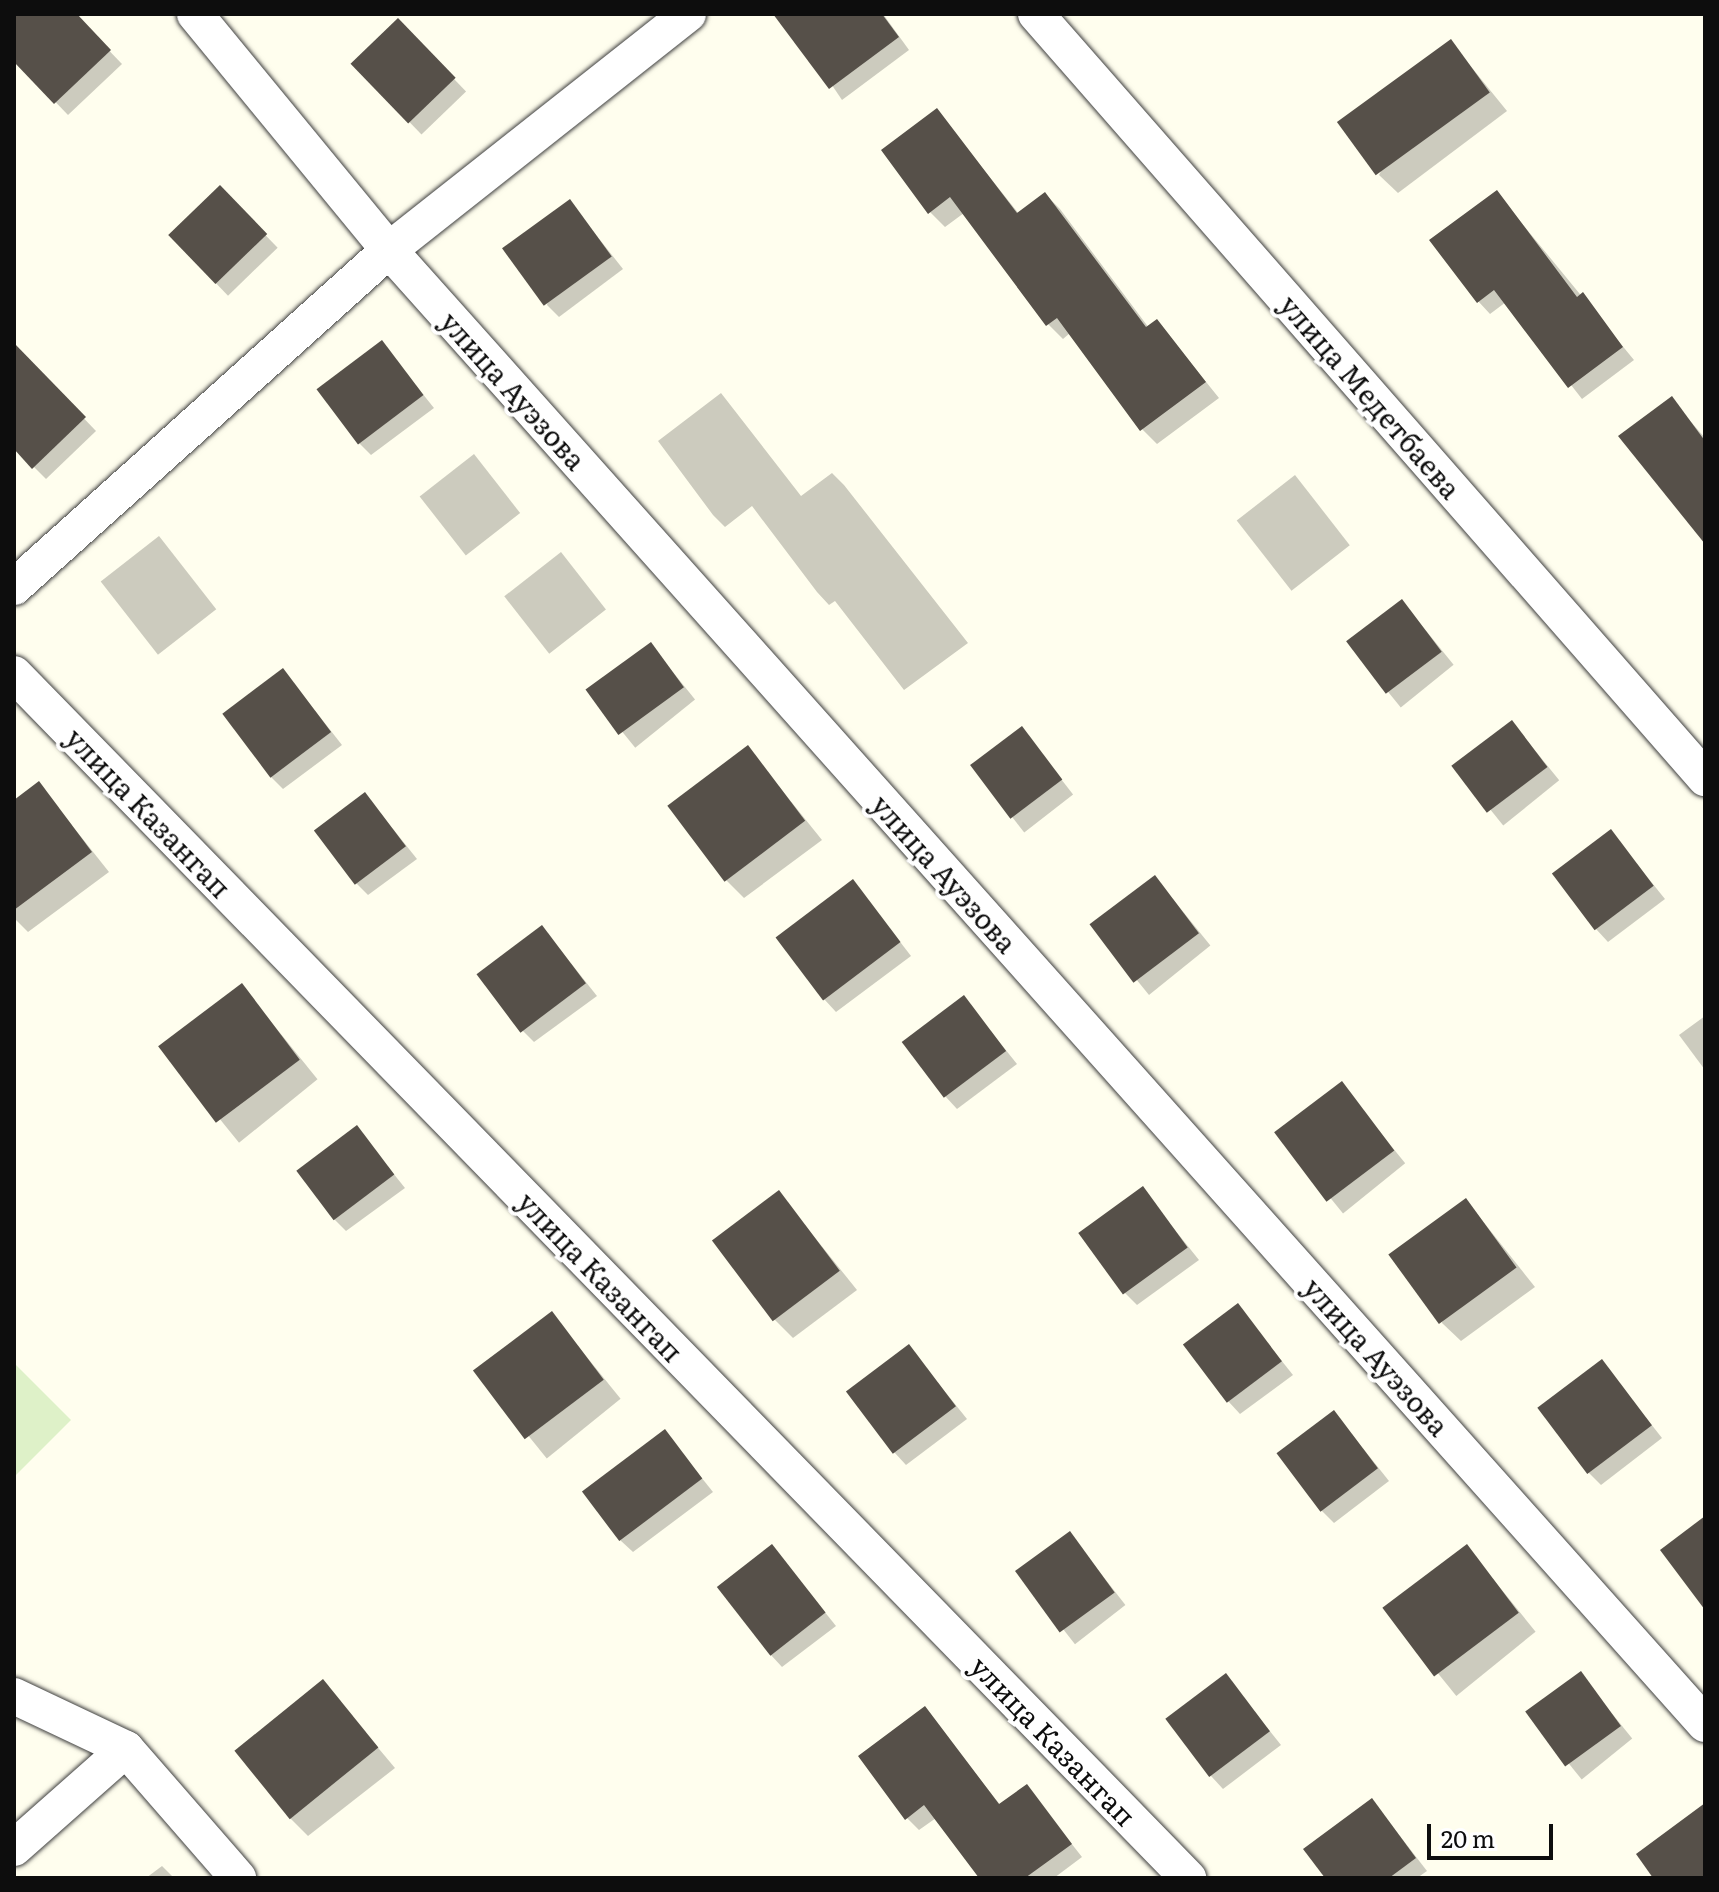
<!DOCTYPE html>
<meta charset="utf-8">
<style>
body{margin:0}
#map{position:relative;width:1719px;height:1892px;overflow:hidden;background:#fffeee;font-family:Literata,serif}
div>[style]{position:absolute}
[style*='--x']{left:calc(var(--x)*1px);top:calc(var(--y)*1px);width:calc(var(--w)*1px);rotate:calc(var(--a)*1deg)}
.pitch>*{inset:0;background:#def1c8}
.shadow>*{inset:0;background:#0003;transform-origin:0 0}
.building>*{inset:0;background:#565049;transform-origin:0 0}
.roads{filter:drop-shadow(0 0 2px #404040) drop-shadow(0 0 2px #404040)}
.street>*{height:36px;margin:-18px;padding:0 18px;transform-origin:18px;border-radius:18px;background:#fff}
span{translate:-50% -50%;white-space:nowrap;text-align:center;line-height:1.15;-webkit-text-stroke:8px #fff;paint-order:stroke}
.street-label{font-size:28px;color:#0d0d0d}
.frame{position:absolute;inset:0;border:16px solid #0d0d0d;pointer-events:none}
.scale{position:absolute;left:1427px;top:1824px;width:126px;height:36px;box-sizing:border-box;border:4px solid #0d0d0d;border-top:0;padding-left:10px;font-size:24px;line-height:28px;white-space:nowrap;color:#0d0d0d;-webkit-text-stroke:6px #fff;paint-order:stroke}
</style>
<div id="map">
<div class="pitch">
<div style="clip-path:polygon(14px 1363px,71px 1420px,14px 1477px)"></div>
</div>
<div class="shadow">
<div style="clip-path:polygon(22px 14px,74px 14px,122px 64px,68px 115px,14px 59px,14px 22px)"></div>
<div style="clip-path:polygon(784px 14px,883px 14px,909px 50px,842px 100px)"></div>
<div style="left:398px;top:21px;width:98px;height:62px;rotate:46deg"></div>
<div style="clip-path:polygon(1451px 42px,1507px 111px,1398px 193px,1379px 175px)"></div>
<div style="clip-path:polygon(937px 111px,1019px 214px,1045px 194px,1060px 209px,1149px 328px,1157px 321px,1219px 398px,1157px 444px,1142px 429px,1070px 333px,1063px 339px,1048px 324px,964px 213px,945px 227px,930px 212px)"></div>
<div style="left:220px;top:188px;width:83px;height:69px;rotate:46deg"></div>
<div style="clip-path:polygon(1497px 193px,1634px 360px,1582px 399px,1506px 302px,1490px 314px,1478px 301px)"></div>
<div style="clip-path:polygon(570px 202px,623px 269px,559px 317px,547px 305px)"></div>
<div style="clip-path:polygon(381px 342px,434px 408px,371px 455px,359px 443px)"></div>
<div style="clip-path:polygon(27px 359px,96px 431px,46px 479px,14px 447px,14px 371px)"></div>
<div style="clip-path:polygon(721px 393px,801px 496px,832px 473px,844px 485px,968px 643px,904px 690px,835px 601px,829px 605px,817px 592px,752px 506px,725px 527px,713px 515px,658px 441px)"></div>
<div style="clip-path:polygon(1671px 399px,1705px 438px,1705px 541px,1620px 437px)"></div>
<div style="left:474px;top:454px;width:75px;height:69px;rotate:52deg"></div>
<div style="left:1295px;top:475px;width:89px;height:74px;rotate:52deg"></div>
<div style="left:159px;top:536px;width:93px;height:74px;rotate:52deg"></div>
<div style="left:561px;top:552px;width:73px;height:72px;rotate:52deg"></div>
<div style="left:1402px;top:601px;width:82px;height:68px;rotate:51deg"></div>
<div style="left:651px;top:645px;width:70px;height:77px;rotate:51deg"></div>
<div style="clip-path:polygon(283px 670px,342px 745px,283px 789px,271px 777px)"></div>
<div style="left:1512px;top:722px;width:75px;height:72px;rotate:51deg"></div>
<div style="left:1022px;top:729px;width:83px;height:62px;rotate:52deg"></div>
<div style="clip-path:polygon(748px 748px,822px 840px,744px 898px,726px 880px)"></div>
<div style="clip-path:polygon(39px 784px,109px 872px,28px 932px,14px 918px,14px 803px)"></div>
<div style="clip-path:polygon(365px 794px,417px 859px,368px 895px,356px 883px)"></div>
<div style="clip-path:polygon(1610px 831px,1665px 899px,1608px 942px,1596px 929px)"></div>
<div style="left:1155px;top:877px;width:88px;height:79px;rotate:51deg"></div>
<div style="clip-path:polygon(853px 881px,911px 956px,836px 1012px,824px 999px)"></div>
<div style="clip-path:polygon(542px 927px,597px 996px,534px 1042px,522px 1030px)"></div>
<div style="left:242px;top:986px;width:120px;height:101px;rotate:51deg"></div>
<div style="clip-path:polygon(964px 998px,1017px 1064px,957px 1109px,945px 1096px)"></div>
<div style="clip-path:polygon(1705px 1016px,1705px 1070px,1679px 1035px)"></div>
<div style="left:1341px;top:1084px;width:102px;height:80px;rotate:51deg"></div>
<div style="clip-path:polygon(356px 1127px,405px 1188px,346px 1231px,334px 1219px)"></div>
<div style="clip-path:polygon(1142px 1189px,1199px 1260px,1137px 1305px,1125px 1293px)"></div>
<div style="clip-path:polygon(779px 1193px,857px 1290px,793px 1338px,774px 1319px)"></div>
<div style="clip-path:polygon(1466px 1200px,1535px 1287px,1461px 1341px,1442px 1323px)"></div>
<div style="clip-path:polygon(1238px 1306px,1293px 1375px,1240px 1414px,1228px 1401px)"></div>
<div style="left:552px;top:1314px;width:109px;height:95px;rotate:51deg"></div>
<div style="clip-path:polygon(909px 1347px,967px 1419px,906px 1465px,894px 1452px)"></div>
<div style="clip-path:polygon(1602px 1362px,1662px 1438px,1601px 1485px,1588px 1472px)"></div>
<div style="clip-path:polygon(1334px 1412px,1389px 1481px,1334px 1523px,1321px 1510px)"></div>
<div style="clip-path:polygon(665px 1432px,713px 1492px,633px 1552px,620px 1540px)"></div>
<div style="left:1070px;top:1534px;width:90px;height:64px;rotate:52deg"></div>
<div style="clip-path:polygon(772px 1546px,836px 1626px,782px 1667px,770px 1654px)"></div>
<div style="left:1467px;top:1547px;width:109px;height:102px;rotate:51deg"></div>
<div style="left:1580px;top:1674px;width:83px;height:65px;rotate:51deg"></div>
<div style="clip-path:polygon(1226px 1676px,1281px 1745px,1223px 1789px,1211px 1776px)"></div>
<div style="clip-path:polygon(323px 1682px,395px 1768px,308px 1836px,289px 1817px)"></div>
<div style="clip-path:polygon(925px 1709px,1001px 1806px,1026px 1786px,1082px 1857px,1054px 1878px,981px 1878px,936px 1818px,919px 1830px,907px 1818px)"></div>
<div style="clip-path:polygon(1372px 1800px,1427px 1871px,1417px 1878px,1327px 1878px)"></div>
<div style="clip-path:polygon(162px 1866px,174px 1878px,146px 1878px)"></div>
</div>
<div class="building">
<div style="clip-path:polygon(14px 14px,77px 14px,111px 50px,54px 104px,14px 62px)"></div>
<div style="clip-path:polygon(773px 14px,882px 14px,899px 37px,829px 89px)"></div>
<div style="left:398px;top:18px;width:83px;height:66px;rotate:46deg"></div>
<div style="left:1451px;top:39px;width:66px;height:141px;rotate:54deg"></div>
<div style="clip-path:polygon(937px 108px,1017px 213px,1045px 192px,1146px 327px,1157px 319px,1206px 382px,1140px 431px,1057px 318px,1046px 326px,950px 197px,928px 214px,881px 150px)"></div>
<div style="left:220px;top:185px;width:68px;height:72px;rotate:46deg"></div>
<div style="clip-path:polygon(1497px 190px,1577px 297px,1583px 292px,1623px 347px,1568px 388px,1494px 290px,1477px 303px,1429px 240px)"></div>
<div style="left:570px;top:199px;width:71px;height:84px;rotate:54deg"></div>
<div style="left:382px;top:340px;width:69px;height:82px;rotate:53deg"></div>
<div style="clip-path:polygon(14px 343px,86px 417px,32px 469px,14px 449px)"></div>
<div style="clip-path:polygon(1672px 396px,1705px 441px,1705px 544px,1618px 436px)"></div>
<div style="left:1402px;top:599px;width:66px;height:70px;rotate:53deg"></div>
<div style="left:651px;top:642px;width:56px;height:81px;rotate:54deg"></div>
<div style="left:283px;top:668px;width:80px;height:76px;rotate:53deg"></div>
<div style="left:1512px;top:720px;width:59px;height:76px;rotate:53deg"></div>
<div style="left:1022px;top:726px;width:67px;height:65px;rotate:53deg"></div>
<div style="left:748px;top:745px;width:95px;height:101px;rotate:53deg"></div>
<div style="clip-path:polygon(39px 781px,92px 852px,14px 910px,14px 800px)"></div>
<div style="left:365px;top:792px;width:68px;height:64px;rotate:53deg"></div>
<div style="left:1611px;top:829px;width:71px;height:74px;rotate:53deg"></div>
<div style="left:1155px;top:875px;width:73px;height:82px;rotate:53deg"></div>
<div style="left:853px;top:879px;width:79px;height:97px;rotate:53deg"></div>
<div style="left:542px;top:925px;width:73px;height:82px;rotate:53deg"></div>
<div style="left:242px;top:983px;width:96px;height:105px;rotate:53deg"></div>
<div style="left:964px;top:995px;width:70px;height:78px;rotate:53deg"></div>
<div style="left:1342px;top:1081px;width:87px;height:85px;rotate:53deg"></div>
<div style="left:357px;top:1125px;width:62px;height:76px;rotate:53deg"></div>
<div style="left:1143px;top:1186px;width:76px;height:80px;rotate:54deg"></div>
<div style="left:779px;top:1190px;width:101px;height:84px;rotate:53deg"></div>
<div style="left:1466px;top:1198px;width:86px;height:96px;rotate:54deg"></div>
<div style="left:1238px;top:1303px;width:73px;height:69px;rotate:53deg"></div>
<div style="left:552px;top:1311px;width:86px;height:99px;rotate:53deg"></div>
<div style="left:909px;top:1344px;width:78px;height:79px;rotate:53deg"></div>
<div style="left:1602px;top:1359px;width:83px;height:81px;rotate:53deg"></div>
<div style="left:1334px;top:1410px;width:73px;height:72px;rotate:53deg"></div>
<div style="left:665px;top:1429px;width:62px;height:104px;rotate:53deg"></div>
<div style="clip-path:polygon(1705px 1516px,1705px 1610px,1660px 1550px)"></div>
<div style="left:1070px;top:1531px;width:76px;height:68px;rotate:54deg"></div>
<div style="left:772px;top:1544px;width:87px;height:70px;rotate:52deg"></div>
<div style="left:1467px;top:1544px;width:86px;height:106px;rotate:53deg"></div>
<div style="left:1581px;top:1671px;width:68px;height:69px;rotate:54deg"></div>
<div style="left:1226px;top:1673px;width:73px;height:76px;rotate:53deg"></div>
<div style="left:323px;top:1679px;width:88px;height:114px;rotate:51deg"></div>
<div style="clip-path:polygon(925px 1706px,999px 1804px,1027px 1784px,1072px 1844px,1025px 1878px,979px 1878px,924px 1805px,905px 1820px,858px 1756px)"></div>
<div style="clip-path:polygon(1372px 1798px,1416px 1858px,1389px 1878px,1325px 1878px,1303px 1849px)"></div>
<div style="clip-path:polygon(1705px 1803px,1705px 1878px,1653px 1878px,1636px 1854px)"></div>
</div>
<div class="roads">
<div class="street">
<div style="--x:195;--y:14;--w:306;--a:50.6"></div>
<div style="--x:389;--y:250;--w:1976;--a:48.24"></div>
<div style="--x:1036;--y:14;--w:1016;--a:48.79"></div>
<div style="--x:14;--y:587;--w:504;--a:-41.94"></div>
<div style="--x:389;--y:250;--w:381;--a:-38.3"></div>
<div style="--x:14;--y:674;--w:1682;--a:45.72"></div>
<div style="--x:14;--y:1696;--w:124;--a:25.3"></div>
<div style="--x:126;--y:1749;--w:171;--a:49"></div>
<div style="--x:14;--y:1848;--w:149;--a:-41.5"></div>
</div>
</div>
<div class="street-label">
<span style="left:514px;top:390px;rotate:48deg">улица Ауэзова</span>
<span style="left:1371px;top:396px;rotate:49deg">улица Медетбаева</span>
<span style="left:149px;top:812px;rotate:46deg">улица Казангап</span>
<span style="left:945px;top:873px;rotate:48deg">улица Ауэзова</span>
<span style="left:601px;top:1276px;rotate:46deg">улица Казангап</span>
<span style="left:1377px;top:1356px;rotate:48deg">улица Ауэзова</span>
<span style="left:1054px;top:1740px;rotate:46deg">улица Казангап</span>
</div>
<div class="frame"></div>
<div class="scale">20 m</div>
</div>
